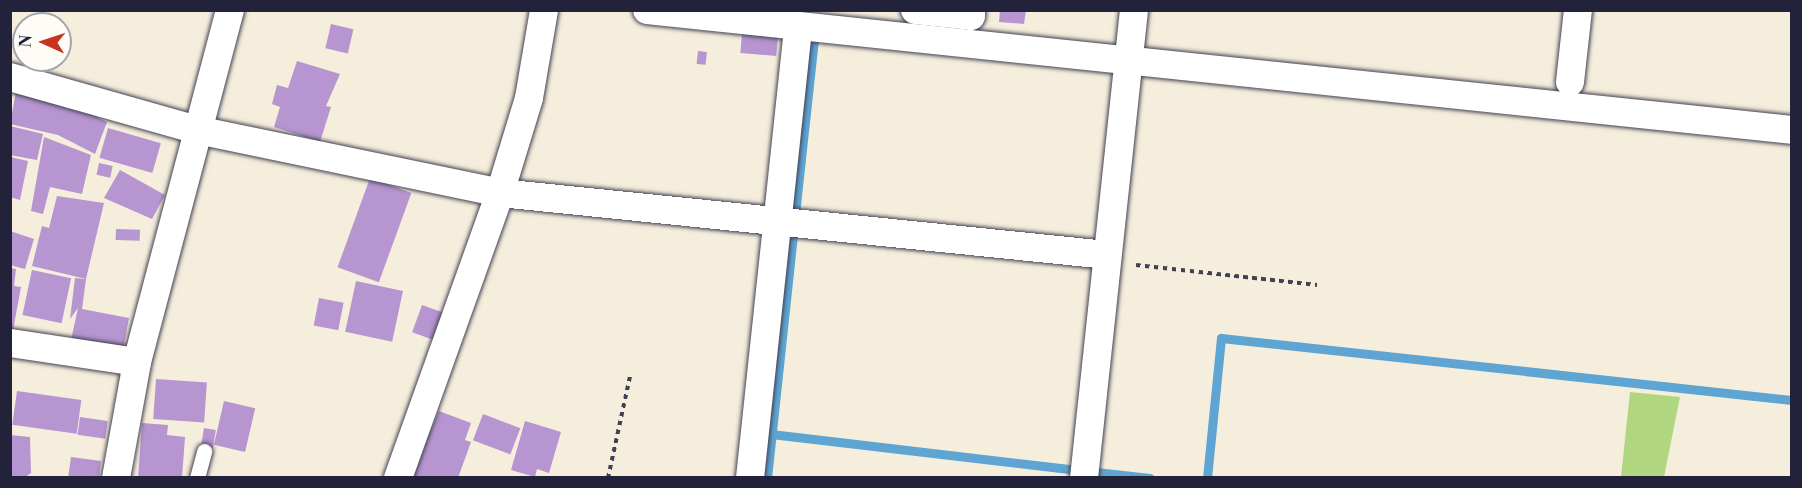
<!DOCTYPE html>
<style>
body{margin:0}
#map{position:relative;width:1802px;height:488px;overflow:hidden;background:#f6eedc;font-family:"Libre Bodoni",serif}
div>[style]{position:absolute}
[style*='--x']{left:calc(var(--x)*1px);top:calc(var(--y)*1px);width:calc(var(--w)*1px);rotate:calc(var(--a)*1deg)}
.green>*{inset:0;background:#b0d67f}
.stream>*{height:9px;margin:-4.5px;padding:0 4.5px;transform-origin:4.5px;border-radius:4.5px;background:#5ea5d4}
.building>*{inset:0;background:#b695d0;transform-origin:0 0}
.path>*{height:4px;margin-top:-2px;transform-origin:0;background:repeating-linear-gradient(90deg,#424153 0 4.5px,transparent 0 9px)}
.roads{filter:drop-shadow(0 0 2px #424153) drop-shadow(0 0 2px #424153)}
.service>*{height:15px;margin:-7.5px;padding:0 7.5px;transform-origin:7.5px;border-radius:7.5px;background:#fff}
.minor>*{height:28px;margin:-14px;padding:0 14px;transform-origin:14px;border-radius:14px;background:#fff}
span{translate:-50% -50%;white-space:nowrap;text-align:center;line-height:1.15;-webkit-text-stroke:4.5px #fdfcf7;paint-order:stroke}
.frame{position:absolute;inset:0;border:12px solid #22223b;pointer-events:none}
.north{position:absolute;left:12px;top:12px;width:60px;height:60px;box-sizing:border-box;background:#fdfcf7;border:2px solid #a5a5ac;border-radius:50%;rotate:273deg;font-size:16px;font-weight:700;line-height:24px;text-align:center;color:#22223b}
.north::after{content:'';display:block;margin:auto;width:21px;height:27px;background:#c8321e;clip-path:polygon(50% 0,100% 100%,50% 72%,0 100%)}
</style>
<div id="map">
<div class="green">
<div style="clip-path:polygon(1630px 392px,1680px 397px,1664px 477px,1621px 477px)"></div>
</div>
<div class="stream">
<div style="--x:795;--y:214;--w:177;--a:-83.8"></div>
<div style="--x:771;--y:434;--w:300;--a:6.7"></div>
<div style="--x:1096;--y:472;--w:54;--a:6.3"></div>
<div style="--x:767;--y:478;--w:245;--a:-83.9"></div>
<div style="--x:1207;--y:478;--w:141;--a:-84.3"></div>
<div style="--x:1221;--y:338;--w:574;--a:6.2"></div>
</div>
<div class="building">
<div style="clip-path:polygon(1000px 10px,1026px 10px,1024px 24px,999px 22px)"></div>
<div style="left:331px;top:24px;width:23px;height:25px;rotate:13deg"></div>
<div style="left:742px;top:34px;width:36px;height:19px;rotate:5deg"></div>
<div style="left:698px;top:51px;width:9px;height:13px;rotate:6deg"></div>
<div style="clip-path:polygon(297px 61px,340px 74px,326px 106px,331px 107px,320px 142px,274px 127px,280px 107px,272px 104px,277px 85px,288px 88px)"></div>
<div style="clip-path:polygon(16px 91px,69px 104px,107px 122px,95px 154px,58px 135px,10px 124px)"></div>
<div style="clip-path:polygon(10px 126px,43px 134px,37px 160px,10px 155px)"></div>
<div style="left:108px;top:128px;width:55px;height:31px;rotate:16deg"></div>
<div style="clip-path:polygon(44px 137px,91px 155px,82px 194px,50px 187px,43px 214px,31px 211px)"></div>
<div style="clip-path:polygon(10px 157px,28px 161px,20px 200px,10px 197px)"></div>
<div style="left:99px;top:163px;width:14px;height:12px;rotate:12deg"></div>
<div style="clip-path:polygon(120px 170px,165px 195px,152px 219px,104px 198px)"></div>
<div style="left:370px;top:178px;width:44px;height:95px;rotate:20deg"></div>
<div style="clip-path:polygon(57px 196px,104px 203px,86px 279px,32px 266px,42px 226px,49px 228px)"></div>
<div style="left:116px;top:229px;width:24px;height:11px;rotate:2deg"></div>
<div style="clip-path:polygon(10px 231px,34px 239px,25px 269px,10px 265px)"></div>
<div style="clip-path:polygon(10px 268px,16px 269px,14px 286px,21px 287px,12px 336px)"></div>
<div style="left:32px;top:270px;width:40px;height:46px;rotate:12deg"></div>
<div style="clip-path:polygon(75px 278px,86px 279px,82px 309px,129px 318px,123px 350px,71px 340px,78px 308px,70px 319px)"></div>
<div style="left:356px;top:281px;width:48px;height:52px;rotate:12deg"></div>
<div style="left:319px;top:298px;width:25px;height:28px;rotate:11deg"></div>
<div style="left:422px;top:305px;width:23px;height:29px;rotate:20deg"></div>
<div style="left:156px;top:379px;width:51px;height:40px;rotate:4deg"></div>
<div style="left:17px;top:391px;width:65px;height:34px;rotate:8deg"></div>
<div style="left:224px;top:401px;width:32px;height:45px;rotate:13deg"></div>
<div style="clip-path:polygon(439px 411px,471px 423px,465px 440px,471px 442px,458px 478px,410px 476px)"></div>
<div style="left:483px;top:414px;width:40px;height:28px;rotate:21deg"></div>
<div style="left:80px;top:417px;width:28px;height:18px;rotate:8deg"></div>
<div style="clip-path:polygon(525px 421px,561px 432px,549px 473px,537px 469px,535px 477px,511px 470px)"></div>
<div style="clip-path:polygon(142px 423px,168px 425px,167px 435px,185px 437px,182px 478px,138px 478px)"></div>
<div style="left:204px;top:428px;width:12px;height:18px;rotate:9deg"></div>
<div style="clip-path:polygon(10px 435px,30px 437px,31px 473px,24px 478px,10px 478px)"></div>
<div style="clip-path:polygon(71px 457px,101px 461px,99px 478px,68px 478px)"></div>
</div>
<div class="path">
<div style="--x:1136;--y:265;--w:182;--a:6.3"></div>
<div style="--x:608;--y:478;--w:104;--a:-77.8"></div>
</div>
<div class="roads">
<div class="service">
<div style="--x:197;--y:478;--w:28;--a:-75"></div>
</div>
<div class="minor">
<div style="--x:647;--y:10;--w:1151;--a:5.98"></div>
<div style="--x:915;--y:10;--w:56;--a:6.1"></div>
<div style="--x:971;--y:16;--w:6;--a:-90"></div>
<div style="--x:10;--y:77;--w:194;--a:15.8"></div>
<div style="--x:197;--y:130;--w:309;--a:11.7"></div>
<div style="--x:500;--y:193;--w:610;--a:5.83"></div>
<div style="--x:1570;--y:82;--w:72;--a:-83.7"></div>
<div style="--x:10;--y:343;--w:128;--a:8.5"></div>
<div style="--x:116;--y:478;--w:118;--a:-79.7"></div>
<div style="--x:137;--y:362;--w:364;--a:-75.2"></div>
<div style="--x:398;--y:478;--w:303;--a:-70.3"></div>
<div style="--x:500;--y:193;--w:99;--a:-73"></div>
<div style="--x:529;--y:98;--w:89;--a:-80.3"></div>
<div style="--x:750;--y:478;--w:454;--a:-83.9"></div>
<div style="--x:1084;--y:478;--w:471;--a:-83.9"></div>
</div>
</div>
<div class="frame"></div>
<div class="north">N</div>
</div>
